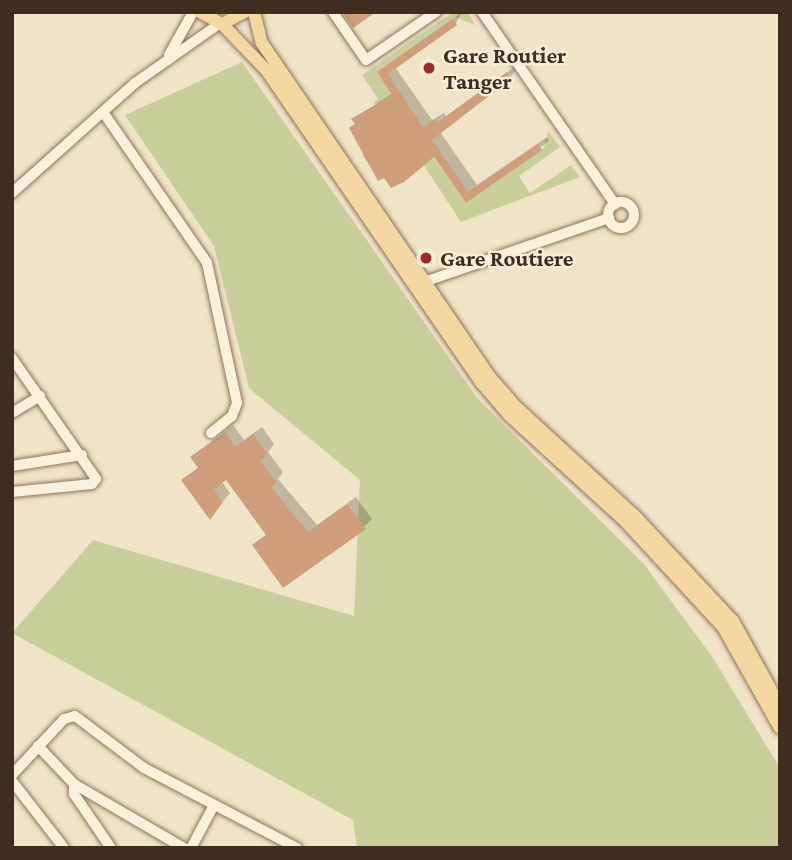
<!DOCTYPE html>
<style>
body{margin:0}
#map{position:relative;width:792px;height:860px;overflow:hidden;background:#f0e4c8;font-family:"Crimson Pro",serif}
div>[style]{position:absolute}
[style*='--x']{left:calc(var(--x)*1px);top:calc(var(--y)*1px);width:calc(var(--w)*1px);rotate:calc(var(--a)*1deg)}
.green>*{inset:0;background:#c9cf9b}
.shadow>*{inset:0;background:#0003}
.building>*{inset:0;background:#cf9f7d}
.roads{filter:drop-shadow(0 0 2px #8d765c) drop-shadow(0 0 2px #8d765c)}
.minor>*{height:10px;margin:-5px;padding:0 5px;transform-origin:5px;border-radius:5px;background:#faf1dc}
.minor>.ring{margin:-5px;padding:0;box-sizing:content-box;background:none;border:10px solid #faf1dc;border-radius:50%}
.major>*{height:12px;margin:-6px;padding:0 6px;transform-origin:6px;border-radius:6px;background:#f3d9a0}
.dots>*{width:19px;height:19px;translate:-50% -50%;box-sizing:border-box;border:4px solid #f7eed8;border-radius:50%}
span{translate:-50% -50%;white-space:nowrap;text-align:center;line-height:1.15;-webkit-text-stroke:5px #f7eed8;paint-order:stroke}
.poi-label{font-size:23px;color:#3d2e20;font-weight:700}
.left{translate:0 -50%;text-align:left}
.frame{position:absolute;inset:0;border:14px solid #3d2e20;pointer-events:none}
</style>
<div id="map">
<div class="green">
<div style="clip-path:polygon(453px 12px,468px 12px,475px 25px,455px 17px,377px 72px,396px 100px,376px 106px,374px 102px,378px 99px,362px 75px)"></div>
<div style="clip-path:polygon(242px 62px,478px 399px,644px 564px,713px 658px,780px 768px,780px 848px,357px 848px,353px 820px,12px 633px,93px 540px,354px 616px,360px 480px,249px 388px,214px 246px,125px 115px)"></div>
<div style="clip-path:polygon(548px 131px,560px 147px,519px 176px,530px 193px,571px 165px,580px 177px,461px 222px,419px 158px,429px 151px,466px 203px,544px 148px)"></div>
</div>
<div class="shadow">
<div style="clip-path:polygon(462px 12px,456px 23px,395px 67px,432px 120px,444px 113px,446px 116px,516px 66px,518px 69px,510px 77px,440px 132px,477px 185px,547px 137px,549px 141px,466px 201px,435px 155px,379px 179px,363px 156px,367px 151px,353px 119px,393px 93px,379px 73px,387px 65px)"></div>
<div style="clip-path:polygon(233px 425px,244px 440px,262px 427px,274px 444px,268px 452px,283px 472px,278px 479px,317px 525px,356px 497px,372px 519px,364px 527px,254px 545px,267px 534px,227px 478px,222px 482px,230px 493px,210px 517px,184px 480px,200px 466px,193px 457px)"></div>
</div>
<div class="building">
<div style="clip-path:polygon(342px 12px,376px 12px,353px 28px)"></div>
<div style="clip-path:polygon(453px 19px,457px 25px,388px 74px,423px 127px,435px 119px,437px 123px,507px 72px,511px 79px,432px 140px,468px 192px,538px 144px,542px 150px,466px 203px,434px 157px,404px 182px,391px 188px,384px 178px,378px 181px,349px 128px,355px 124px,351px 119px,392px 95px,377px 72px)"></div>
<div style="clip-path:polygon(225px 432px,235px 447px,253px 434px,267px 453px,261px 461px,276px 482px,272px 488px,308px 532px,347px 504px,366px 529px,283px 588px,252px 545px,266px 535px,226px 480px,214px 490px,223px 502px,210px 520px,181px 480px,198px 468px,190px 457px)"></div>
</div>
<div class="roads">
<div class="minor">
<div style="--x:333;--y:12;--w:58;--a:55.5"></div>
<div style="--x:366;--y:60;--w:85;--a:-34.4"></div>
<div style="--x:482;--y:12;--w:234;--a:55.3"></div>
<div style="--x:169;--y:55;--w:49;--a:-60.8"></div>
<div style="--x:103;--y:112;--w:183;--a:55.4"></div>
<div style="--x:207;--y:263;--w:143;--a:77.9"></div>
<div style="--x:237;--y:403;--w:14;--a:111"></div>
<div style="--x:232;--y:416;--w:27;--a:141"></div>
<div style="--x:12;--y:193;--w:165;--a:-41.8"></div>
<div style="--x:135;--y:83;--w:103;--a:-35.1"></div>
<div class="ring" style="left:608px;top:202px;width:16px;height:16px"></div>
<div style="--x:424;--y:282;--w:196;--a:-19.1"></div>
<div style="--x:12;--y:358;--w:147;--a:55.2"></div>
<div style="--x:96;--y:479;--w:6;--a:129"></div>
<div style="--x:92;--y:484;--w:80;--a:174.3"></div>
<div style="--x:12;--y:413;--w:33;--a:-31"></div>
<div style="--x:12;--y:466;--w:71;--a:-8.9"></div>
<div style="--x:38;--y:746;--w:52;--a:46.5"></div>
<div style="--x:74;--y:784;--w:127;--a:30.2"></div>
<div style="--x:12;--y:775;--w:76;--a:-47.1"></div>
<div style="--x:64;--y:719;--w:11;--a:-15"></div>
<div style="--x:75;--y:716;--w:86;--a:37"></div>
<div style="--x:144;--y:768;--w:173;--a:27.6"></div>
<div style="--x:12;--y:781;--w:85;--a:52.2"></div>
<div style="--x:74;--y:784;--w:10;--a:90"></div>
<div style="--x:74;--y:794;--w:65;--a:55.6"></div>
<div style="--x:191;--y:848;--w:47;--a:-61.8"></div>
</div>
<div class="major">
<div style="--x:200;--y:12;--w:25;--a:29"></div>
<div style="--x:222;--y:24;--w:26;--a:-28"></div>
<div style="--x:254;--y:12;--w:32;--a:76"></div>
<div style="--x:262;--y:43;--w:403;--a:55.7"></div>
<div style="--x:489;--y:376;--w:41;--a:48.9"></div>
<div style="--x:516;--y:407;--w:160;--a:42.5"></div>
<div style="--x:634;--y:515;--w:145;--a:47"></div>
<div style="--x:733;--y:621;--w:97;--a:61.1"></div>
<div style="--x:222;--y:24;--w:65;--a:46.2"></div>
<div style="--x:267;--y:71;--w:378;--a:55.5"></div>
<div style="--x:481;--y:382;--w:43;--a:49.7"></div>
<div style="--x:509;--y:415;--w:159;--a:42.4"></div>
<div style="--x:626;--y:522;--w:143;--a:47.3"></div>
<div style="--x:723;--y:627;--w:116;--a:60.6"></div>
</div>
</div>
<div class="dots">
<div style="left:429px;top:68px;background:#9e2a2b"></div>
<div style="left:426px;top:258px;background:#9e2a2b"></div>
</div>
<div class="poi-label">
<span class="left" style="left:443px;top:68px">Gare Routier<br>Tanger</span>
<span class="left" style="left:440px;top:258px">Gare Routiere</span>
</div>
<div class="frame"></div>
</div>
